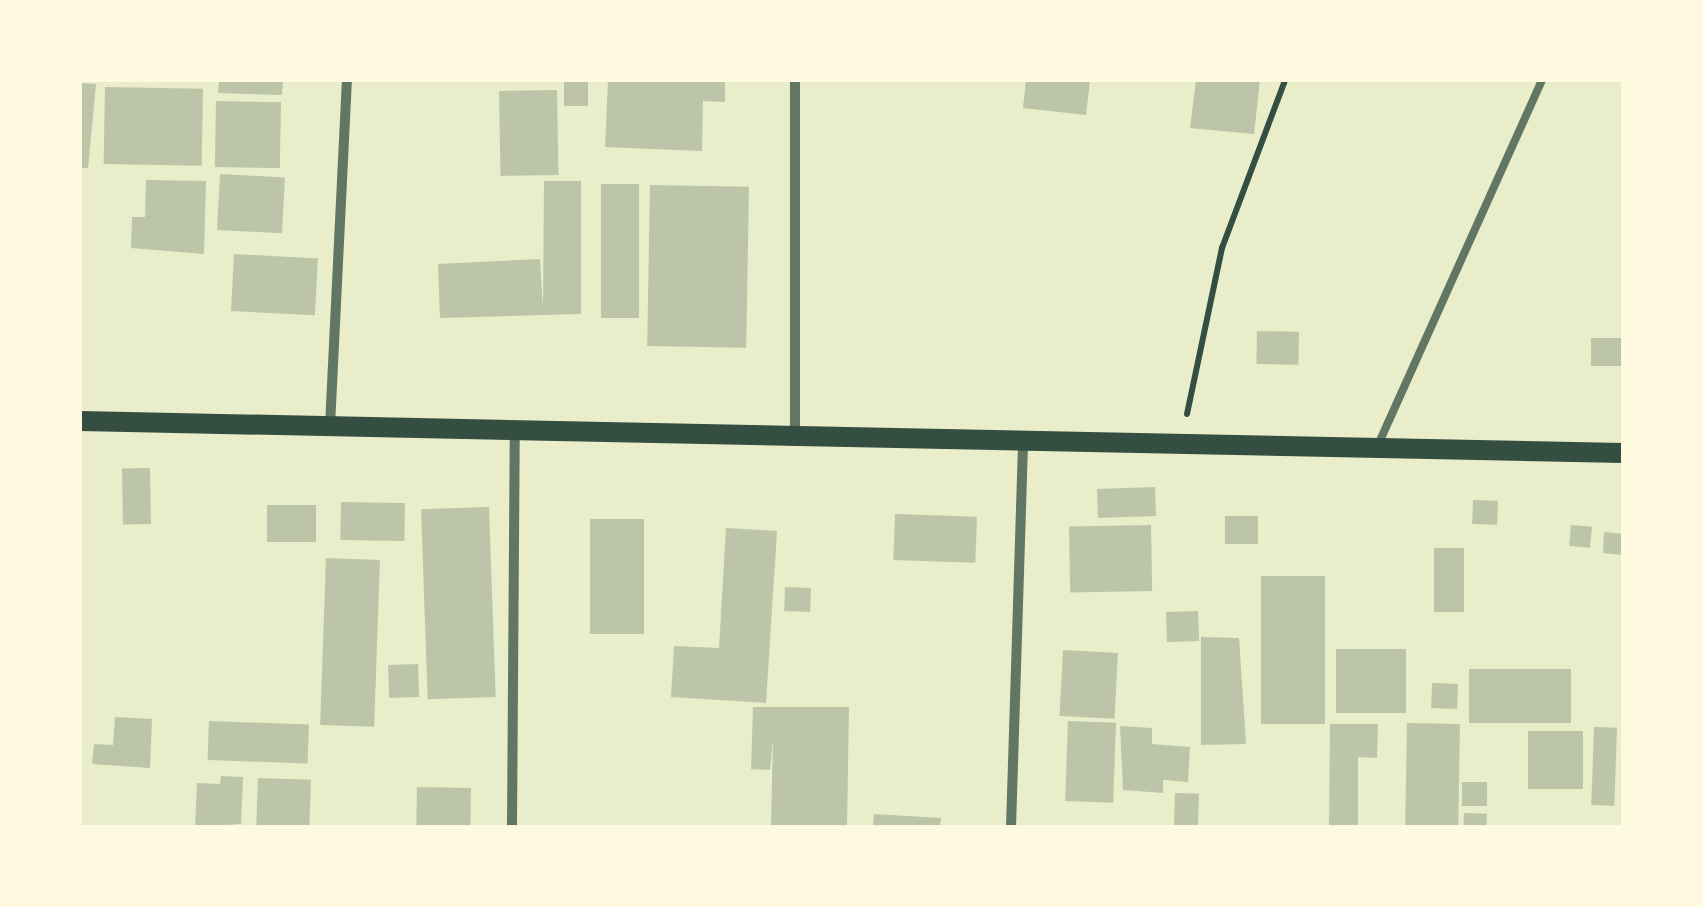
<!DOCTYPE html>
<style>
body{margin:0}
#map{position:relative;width:1703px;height:907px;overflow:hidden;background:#e9edc9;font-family:Quicksand,sans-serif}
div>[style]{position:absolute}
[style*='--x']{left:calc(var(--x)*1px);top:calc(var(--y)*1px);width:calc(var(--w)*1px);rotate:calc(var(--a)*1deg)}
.building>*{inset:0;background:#bcc5a7;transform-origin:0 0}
.path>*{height:6px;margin:-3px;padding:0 3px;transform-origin:3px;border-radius:3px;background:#344e41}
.service>*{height:8px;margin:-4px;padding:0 4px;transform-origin:4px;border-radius:4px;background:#617663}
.minor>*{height:10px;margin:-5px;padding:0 5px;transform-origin:5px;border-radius:5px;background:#617663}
.secondary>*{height:20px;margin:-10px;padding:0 10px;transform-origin:10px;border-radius:10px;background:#344e41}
span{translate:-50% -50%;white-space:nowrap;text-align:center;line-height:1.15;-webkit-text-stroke:8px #fefae0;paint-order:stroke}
.frame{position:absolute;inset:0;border:82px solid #fefae0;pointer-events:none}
</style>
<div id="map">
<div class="building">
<div style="clip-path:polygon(219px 80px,283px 80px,282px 95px,218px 93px)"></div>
<div style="left:564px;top:80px;width:24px;height:26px"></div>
<div style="clip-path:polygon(608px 80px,725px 80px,725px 102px,703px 101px,702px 151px,605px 147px)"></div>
<div style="clip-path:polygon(1026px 80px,1090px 80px,1086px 115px,1023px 108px)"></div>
<div style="clip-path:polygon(1196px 80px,1260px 80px,1254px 134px,1190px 128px)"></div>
<div style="clip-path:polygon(80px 83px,96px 84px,88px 168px,80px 168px)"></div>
<div style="left:105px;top:87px;width:98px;height:77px;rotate:1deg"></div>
<div style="left:557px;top:90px;width:85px;height:58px;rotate:89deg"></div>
<div style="left:216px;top:101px;width:65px;height:66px;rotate:1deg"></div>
<div style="left:220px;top:174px;width:65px;height:56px;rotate:3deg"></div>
<div style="clip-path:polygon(146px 180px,206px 181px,204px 254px,131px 248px,132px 217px,145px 217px)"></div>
<div style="clip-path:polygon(544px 181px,581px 181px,581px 314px,440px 318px,438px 264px,540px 259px,543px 309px)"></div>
<div style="left:639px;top:184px;width:134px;height:38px;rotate:90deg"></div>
<div style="left:650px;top:185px;width:99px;height:161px;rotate:1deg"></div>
<div style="left:234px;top:254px;width:84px;height:57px;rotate:3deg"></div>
<div style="left:1257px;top:331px;width:42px;height:33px;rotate:1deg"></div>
<div style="left:1591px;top:338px;width:32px;height:28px"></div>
<div style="left:150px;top:468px;width:56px;height:28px;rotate:89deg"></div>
<div style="left:1155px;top:487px;width:29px;height:58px;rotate:88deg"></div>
<div style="left:1473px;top:500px;width:25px;height:24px;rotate:2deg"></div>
<div style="left:341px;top:502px;width:64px;height:38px;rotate:1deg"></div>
<div style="left:267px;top:505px;width:49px;height:37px"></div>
<div style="left:489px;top:507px;width:190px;height:68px;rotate:88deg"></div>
<div style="left:895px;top:514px;width:82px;height:46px;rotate:2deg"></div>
<div style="left:1225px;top:516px;width:33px;height:28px"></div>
<div style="left:644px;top:519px;width:115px;height:54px;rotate:90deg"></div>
<div style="left:1151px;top:525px;width:66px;height:82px;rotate:89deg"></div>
<div style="left:1571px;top:525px;width:21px;height:21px;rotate:5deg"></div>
<div style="clip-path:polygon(726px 528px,777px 531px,766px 703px,671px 697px,674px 646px,719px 648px)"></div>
<div style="clip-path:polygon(1604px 532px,1623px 534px,1623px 555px,1603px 553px)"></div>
<div style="left:1434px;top:548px;width:30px;height:64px"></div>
<div style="left:326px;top:558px;width:54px;height:167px;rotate:2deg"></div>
<div style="left:1261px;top:576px;width:64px;height:148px"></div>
<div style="left:785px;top:587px;width:26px;height:24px;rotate:2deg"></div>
<div style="left:1198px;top:611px;width:30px;height:32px;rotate:88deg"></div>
<div style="clip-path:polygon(1201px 637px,1239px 638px,1246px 744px,1201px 745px)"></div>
<div style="left:1336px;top:649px;width:70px;height:64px"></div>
<div style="left:1063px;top:650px;width:55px;height:66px;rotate:3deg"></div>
<div style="left:418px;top:664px;width:33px;height:30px;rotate:88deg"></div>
<div style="left:1469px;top:669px;width:102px;height:54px"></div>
<div style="left:1432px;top:683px;width:26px;height:25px;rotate:2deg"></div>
<div style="clip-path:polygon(753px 707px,849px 707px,847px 827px,771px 827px,773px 739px,770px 770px,751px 769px)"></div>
<div style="clip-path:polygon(115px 717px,152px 719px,150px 768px,92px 764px,94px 744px,113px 745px)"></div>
<div style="left:209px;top:721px;width:100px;height:39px;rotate:2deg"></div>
<div style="left:1068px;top:721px;width:48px;height:80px;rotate:2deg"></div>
<div style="left:1407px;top:723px;width:53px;height:104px;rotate:1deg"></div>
<div style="clip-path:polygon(1330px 724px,1378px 724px,1377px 758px,1358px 757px,1358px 827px,1329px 827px)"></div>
<div style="clip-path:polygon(1120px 726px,1152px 728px,1152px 744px,1190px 747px,1188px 782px,1163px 780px,1163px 793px,1123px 790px)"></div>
<div style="left:1594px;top:727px;width:23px;height:78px;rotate:2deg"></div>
<div style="left:1528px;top:731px;width:55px;height:58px"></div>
<div style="clip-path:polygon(221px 776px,243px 777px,241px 824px,195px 827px,197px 783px,220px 784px)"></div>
<div style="left:258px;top:778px;width:53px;height:49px;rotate:2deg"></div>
<div style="left:1462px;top:782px;width:25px;height:24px"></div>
<div style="left:417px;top:787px;width:54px;height:40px;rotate:1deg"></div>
<div style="left:1175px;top:793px;width:24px;height:34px;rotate:2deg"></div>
<div style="left:1464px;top:813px;width:23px;height:14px;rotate:2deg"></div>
<div style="clip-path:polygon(874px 814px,941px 818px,940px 827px,873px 827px)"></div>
</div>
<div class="path">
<div style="--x:1187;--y:414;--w:170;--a:-78.1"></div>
<div style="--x:1222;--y:248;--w:179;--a:-69.4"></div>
</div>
<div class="service">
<div style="--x:1378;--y:445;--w:400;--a:-65.8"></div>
</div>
<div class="minor">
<div style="--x:795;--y:80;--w:355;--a:90"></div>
<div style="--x:330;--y:426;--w:346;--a:-87.2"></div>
<div style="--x:512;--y:827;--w:399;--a:-89.6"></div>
<div style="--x:1011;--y:827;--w:386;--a:-88.2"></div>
</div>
<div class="secondary">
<div style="--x:80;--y:421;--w:1543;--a:1.19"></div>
</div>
<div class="frame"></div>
</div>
